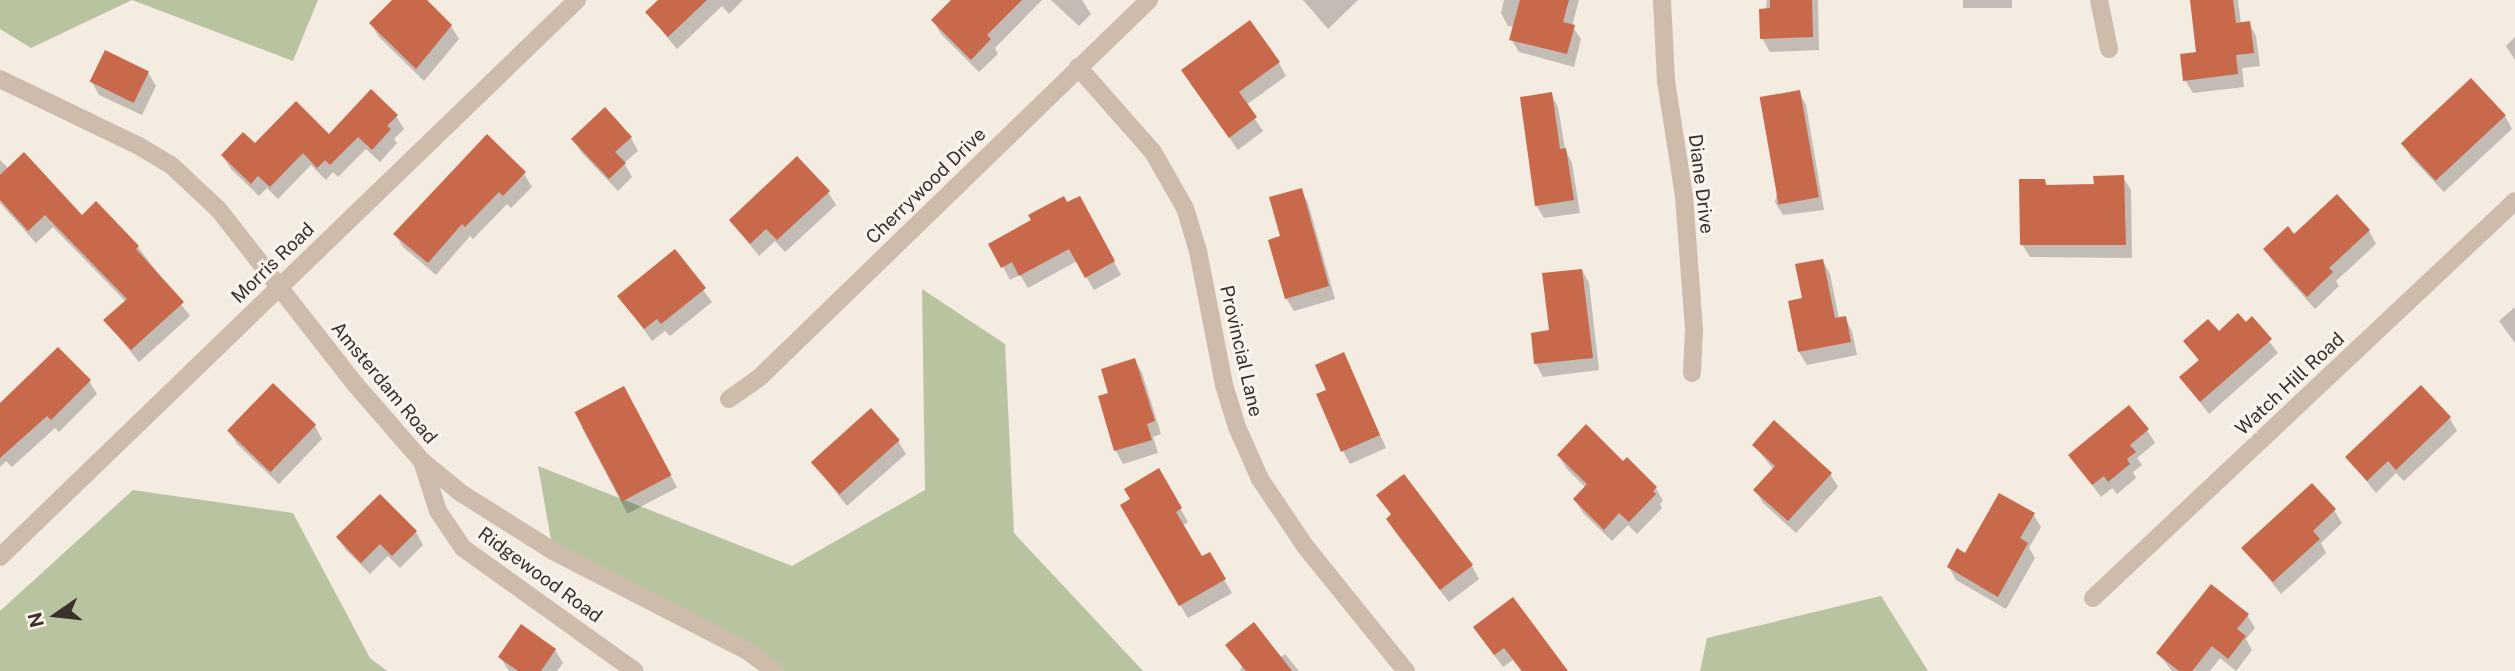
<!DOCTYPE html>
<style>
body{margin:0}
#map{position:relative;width:2515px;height:671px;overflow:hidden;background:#f4ebe1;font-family:"Public Sans",sans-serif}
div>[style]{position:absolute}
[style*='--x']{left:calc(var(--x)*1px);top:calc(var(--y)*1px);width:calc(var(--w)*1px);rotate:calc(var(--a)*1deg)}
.green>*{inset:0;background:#b8c4a0}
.shadow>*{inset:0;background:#0003;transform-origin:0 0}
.building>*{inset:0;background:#c8694b;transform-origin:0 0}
.minor>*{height:18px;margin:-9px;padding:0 9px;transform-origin:9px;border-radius:9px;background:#cdbbac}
span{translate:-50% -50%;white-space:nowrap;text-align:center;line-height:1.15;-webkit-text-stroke:6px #fbf5ee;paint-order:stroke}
.street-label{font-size:19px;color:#3b302b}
.north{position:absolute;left:21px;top:580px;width:70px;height:70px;-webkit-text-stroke:5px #fbf5ee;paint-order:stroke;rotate:256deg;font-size:19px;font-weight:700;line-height:28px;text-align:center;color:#3b302b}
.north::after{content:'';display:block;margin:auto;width:24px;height:32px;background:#3b302b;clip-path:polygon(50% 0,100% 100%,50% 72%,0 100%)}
</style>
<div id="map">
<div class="green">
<div style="clip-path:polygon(0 0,318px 0,293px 61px,132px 0,31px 48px,0 29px)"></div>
<div style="clip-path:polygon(922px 289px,1005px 344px,1014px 533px,1143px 671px,775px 671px,553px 551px,538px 466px,792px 566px,925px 490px)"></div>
<div style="clip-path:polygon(133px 490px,293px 513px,370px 658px,387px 671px,0 671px,0 611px)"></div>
<div style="clip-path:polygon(1881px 596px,1928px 671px,1700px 671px,1707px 638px)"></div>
</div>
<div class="shadow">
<div style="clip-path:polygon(394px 0,425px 0,451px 26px,459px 39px,424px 81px,379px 37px,371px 24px)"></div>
<div style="clip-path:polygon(659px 0,743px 0,729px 14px,722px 6px,677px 49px,647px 13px)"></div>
<div style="clip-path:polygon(954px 0,1042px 0,995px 48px,998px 54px,979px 72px,941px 34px,933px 21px)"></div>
<div style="clip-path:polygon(1051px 0,1082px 0,1091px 14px,1079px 26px)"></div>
<div style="clip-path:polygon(1303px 0,1358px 0,1328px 29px)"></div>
<div style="clip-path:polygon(1504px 0,1579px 0,1572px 26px,1581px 39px,1574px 67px,1519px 52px,1511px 39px,1515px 27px,1508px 26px,1501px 13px)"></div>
<div style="clip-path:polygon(1767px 0,1818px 0,1819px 50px,1770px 52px,1762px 38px)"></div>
<div style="left:1963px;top:0;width:49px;height:8px"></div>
<div style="clip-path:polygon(2192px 0,2238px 0,2241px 24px,2249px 23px,2256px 36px,2260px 66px,2242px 68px,2244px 87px,2193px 93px,2185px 80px,2198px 54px)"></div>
<div style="clip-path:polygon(2515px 37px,2515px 60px,2506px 46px)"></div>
<div style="clip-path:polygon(1279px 63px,1286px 76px,1246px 105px,1263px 131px,1238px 150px,1190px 83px)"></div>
<div style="clip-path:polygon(148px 73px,156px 86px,142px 115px,99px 95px,92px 82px)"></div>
<div style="clip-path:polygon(2471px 80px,2505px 116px,2512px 129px,2444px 192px,2411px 157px,2403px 144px)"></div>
<div style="clip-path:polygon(1799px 92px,1806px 105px,1824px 210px,1783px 215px,1775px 202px)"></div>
<div style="clip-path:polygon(1551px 94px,1558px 107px,1565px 149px,1572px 163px,1580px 213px,1544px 218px,1536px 205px)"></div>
<div style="clip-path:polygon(396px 116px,404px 129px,394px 139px,397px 143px,380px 162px,366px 149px,338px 177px,333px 172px,326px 180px,311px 165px,278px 199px,267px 188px,259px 196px,231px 169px,223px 156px,255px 146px,329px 137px)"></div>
<div style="clip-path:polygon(631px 138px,638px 151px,624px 163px,632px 177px,618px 191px,581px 152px,574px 139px)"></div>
<div style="clip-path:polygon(0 160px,9px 169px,81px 218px,96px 204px,138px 247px,190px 316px,139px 362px,106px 321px,126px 302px,53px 227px,36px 243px,0 203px)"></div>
<div style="clip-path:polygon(524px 174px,532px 187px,511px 208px,507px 204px,473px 239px,470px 236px,436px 275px,403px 247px,395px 234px)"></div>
<div style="clip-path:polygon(2123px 177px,2131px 190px,2132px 258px,2030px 257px,2022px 244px,2044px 180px,2048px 187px,2095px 186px)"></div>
<div style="clip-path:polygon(1301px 190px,1308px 203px,1335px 299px,1294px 311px,1286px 298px,1282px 238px)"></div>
<div style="clip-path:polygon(828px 192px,836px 205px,785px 252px,775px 241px,759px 256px,731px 221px)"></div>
<div style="clip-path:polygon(2337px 196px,2369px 231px,2376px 244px,2336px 281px,2339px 286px,2315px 309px,2273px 262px,2265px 249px,2294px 236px)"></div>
<div style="clip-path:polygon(1067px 204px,1087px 211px,1121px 275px,1094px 290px,1077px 261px,1028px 288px,1020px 275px,1010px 280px,991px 244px)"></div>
<div style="clip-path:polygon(675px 252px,712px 302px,670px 336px,665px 331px,652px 341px,620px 296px)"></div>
<div style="clip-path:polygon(1823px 261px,1830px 274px,1839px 319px,1845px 318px,1852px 331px,1857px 355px,1807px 365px,1799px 352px,1790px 302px,1804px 300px)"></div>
<div style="clip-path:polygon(1582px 270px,1589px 283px,1599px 370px,1543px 377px,1536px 364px)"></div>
<div style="clip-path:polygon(2515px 307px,2515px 343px,2499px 321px)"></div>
<div style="clip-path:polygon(2252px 319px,2278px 353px,2209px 414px,2181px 378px,2200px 362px,2185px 341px,2246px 324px)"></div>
<div style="clip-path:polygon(1135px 360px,1142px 373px,1161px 434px,1153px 437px,1158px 453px,1123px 464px,1116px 451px,1100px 397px,1110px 394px)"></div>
<div style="clip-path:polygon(1350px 367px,1386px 448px,1350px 464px,1343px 451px)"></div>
<div style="clip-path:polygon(89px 381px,97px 394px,59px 432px,55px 428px,12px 467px,6px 461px,0 467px,0 405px)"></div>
<div style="clip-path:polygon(2421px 387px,2450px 419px,2457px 431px,2404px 481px,2396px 473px,2376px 493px,2347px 457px)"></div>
<div style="left:631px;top:401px;width:98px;height:56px;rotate:62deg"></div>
<div style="clip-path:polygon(315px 426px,322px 439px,279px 484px,237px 444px,229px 431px)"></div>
<div style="clip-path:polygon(2147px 430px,2155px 443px,2137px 458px,2142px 465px,2133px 472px,2136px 478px,2117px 494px,2112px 488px,2101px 497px,2070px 455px)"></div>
<div style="clip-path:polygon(898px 441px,906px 454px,847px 506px,813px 463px)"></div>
<div style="clip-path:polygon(1754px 445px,1830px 474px,1838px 487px,1796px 533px,1763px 503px,1755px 490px,1774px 470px)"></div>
<div style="clip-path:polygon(1559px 455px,1656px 488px,1663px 501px,1660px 504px,1662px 508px,1637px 534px,1628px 525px,1612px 541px,1583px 513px,1575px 500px,1586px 488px,1566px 468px)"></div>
<div style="clip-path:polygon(1158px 470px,1188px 522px,1182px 526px,1201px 558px,1209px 554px,1232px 593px,1188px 618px,1122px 506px,1132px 500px)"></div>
<div style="clip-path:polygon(380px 496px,416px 532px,423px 545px,400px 568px,388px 556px,370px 574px,346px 550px,338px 538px)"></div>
<div style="clip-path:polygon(1379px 496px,1472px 566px,1479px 579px,1449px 602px,1395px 532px,1388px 519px,1392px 516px)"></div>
<div style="clip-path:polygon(2334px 510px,2342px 523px,2321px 543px,2326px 553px,2281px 594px,2244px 548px)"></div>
<div style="clip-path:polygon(2033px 514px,2041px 527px,2029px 548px,2035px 558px,2006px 609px,1956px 580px,1949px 567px)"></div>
<div style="clip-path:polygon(2247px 615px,2255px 628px,2246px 639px,2252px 650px,2236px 671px,2220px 658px,2210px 671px,2172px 671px,2158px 653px)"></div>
<div style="clip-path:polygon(1483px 640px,1566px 671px,1521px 671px,1513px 660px,1503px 667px)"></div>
<div style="clip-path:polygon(1227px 645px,1280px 658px,1285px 654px,1299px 671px,1240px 671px,1242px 667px)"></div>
<div style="clip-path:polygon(555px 650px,563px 663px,557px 671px,509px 671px,500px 657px)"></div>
</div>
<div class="building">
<div style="clip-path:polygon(392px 0,427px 0,452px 25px,416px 69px,369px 23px)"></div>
<div style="clip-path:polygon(658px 0,707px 0,668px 37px,645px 12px)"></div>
<div style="clip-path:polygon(951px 0,1022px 0,987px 35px,991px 39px,971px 60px,931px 20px)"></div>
<div style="clip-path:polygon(1520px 0,1569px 0,1563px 22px,1575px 25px,1567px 54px,1509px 40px)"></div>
<div style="clip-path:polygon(1770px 0,1812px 0,1813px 37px,1760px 39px,1759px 9px,1770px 8px)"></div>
<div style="clip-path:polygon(2190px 0,2233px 0,2236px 23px,2250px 21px,2254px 53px,2236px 55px,2238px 74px,2183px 81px,2180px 54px,2196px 52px)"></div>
<div style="clip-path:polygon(1250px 20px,1280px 62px,1239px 92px,1257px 117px,1229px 138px,1181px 70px)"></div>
<div style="left:105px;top:50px;width:49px;height:35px;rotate:26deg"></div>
<div style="left:2471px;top:78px;width:51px;height:96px;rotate:47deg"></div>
<div style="clip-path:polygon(371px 89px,398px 115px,387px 126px,391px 129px,372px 150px,358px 137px,330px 165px,325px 160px,317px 168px,303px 153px,270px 187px,258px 176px,251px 184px,221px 155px,243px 132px,255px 143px,296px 101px,329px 134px)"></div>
<div style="left:1800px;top:90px;width:109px;height:41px;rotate:80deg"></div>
<div style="clip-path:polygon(1552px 92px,1560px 149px,1566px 148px,1574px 200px,1535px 206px,1520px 97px)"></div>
<div style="clip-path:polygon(605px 107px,632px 137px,615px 152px,626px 163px,609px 179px,571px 139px)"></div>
<div style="clip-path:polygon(487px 134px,526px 172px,503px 196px,499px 192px,465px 227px,462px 224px,428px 263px,393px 234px)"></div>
<div style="clip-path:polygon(24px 152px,82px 215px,96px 201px,139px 246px,136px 249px,184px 302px,131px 350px,103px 320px,127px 299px,45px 215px,28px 231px,0 200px,0 175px)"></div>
<div style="clip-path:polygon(797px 156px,830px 191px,777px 240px,766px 229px,750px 244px,729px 220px)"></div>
<div style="clip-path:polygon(2124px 175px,2126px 245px,2020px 245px,2019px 179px,2045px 179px,2046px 185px,2094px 184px,2093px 176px)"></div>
<div style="clip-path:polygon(1302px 188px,1329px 286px,1285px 299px,1268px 240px,1280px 236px,1269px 197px)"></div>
<div style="clip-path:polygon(2337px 194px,2370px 230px,2329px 268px,2333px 272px,2307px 297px,2263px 249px,2288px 226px,2294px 234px)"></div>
<div style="clip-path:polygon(1064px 196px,1067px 202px,1080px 196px,1115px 261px,1085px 278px,1069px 249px,1019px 276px,1012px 262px,1001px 268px,988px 244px,1031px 220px,1028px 215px)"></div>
<div style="clip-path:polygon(675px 249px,706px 288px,661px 324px,657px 319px,644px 329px,617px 296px)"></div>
<div style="clip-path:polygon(1823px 259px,1835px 318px,1846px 316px,1851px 342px,1798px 352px,1788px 301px,1802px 298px,1795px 264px)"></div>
<div style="clip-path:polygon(1582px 269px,1593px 358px,1534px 364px,1531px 333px,1549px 330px,1542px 273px)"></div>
<div style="clip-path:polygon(2238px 313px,2246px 322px,2252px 316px,2272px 339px,2200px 402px,2179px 377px,2199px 360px,2183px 341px,2208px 319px,2219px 331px)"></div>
<div style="clip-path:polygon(58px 347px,91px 380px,51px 420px,47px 416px,0 458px,0 403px)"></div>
<div style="clip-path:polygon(1344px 352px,1380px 435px,1341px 452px,1316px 394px,1326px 390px,1315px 365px)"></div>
<div style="clip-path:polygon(1135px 358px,1155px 421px,1147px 424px,1152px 440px,1114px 451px,1098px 396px,1108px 393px,1101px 369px)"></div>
<div style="left:273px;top:383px;width:60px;height:66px;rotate:44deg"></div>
<div style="clip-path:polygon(2421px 385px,2451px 417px,2396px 470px,2388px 461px,2367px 481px,2345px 457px)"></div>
<div style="left:624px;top:386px;width:101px;height:56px;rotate:62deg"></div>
<div style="clip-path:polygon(2129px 405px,2149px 429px,2130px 445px,2136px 452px,2127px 459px,2130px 464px,2108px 482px,2104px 476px,2092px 485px,2068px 455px)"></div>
<div style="left:871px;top:408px;width:43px;height:81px;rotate:48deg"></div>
<div style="clip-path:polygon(1774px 420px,1832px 473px,1788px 521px,1753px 490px,1775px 466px,1752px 445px)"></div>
<div style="clip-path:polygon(1586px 424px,1623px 461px,1627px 457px,1657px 487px,1653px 491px,1656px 494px,1629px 522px,1619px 513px,1604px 530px,1573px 499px,1587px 484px,1557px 455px)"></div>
<div style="clip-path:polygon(1159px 468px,1182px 508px,1176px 512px,1202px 556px,1210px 552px,1226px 579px,1179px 606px,1120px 505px,1130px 499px,1124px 489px)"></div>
<div style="clip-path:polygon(1404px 474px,1473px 565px,1440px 590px,1386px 519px,1391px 514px,1376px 495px)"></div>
<div style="clip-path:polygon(2312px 483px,2336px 509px,2313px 531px,2320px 539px,2273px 582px,2241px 548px)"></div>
<div style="clip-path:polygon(1999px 493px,2035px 513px,2020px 538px,2028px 543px,1998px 597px,1947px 567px,1957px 548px,1965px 553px)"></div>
<div style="clip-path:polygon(380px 494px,417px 531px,392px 556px,380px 544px,361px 563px,336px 537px)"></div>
<div style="clip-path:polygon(2211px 584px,2249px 614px,2237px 629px,2246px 636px,2228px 659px,2212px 646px,2192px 671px,2179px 671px,2156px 653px)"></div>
<div style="clip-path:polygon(1513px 597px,1568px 671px,1522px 671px,1504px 648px,1494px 655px,1473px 627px)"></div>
<div style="clip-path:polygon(1254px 622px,1292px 671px,1246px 671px,1225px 645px)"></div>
<div style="clip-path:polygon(521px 624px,556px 649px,541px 671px,518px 671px,498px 657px)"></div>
</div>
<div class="minor">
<div style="--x:1662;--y:0;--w:81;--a:87.2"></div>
<div style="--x:1666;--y:81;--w:116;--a:81.1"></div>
<div style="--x:1684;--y:196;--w:134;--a:85.7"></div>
<div style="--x:1694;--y:330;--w:43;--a:92.7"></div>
<div style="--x:2099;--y:0;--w:50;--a:78.5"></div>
<div style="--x:1078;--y:67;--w:113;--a:48.6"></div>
<div style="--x:1153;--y:152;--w:64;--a:60.3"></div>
<div style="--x:1185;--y:208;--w:45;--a:73.2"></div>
<div style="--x:1198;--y:251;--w:136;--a:79"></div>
<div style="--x:1224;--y:385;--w:44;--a:72.8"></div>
<div style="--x:1237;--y:427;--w:57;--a:66.1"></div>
<div style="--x:1260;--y:479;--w:81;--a:56.1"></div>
<div style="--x:1305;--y:546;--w:161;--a:51.1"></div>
<div style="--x:0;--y:79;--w:154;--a:25.7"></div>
<div style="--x:139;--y:146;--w:37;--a:31"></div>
<div style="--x:171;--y:165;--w:66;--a:43.2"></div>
<div style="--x:219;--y:210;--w:221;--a:52"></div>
<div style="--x:355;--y:384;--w:102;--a:49"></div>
<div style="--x:422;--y:461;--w:50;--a:39.4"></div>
<div style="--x:461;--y:493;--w:109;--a:32.2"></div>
<div style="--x:553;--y:551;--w:217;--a:27.2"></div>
<div style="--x:746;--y:650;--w:36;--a:36"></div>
<div style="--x:729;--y:399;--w:38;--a:-35"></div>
<div style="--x:760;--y:377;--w:542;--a:-44.1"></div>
<div style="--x:422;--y:461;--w:52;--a:72.3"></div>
<div style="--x:438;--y:511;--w:45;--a:56"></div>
<div style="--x:463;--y:548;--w:211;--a:35.6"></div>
<div style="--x:0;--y:557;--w:802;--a:-43.99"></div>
<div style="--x:2093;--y:598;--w:579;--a:-43.25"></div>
</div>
<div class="street-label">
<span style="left:1701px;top:184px;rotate:83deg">Diane Drive</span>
<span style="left:926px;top:186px;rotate:-44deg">Cherrywood Drive</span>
<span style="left:273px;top:263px;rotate:-44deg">Morris Road</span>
<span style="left:1241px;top:351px;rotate:77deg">Provincial Lane</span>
<span style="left:384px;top:383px;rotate:50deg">Amsterdam Road</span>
<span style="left:2290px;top:384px;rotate:-43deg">Watch Hill Road</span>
<span style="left:540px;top:575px;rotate:36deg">Ridgewood Road</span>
</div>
<div class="north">N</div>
</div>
